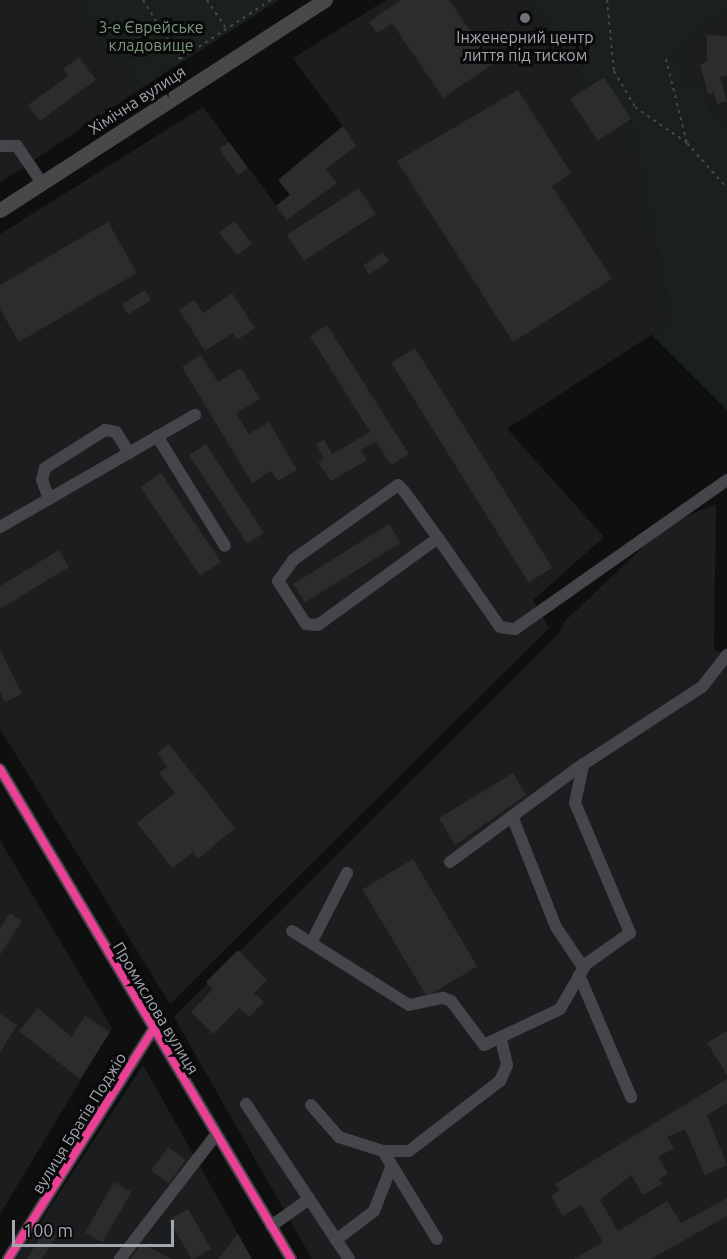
<!DOCTYPE html>
<meta charset="utf-8">
<style>
body{margin:0}
#map{position:relative;width:727px;height:1259px;overflow:hidden;background:#0f0f10;font-family:Ubuntu,sans-serif}
div>[style]{position:absolute}
[style*='--x']{left:calc(var(--x)*1px);top:calc(var(--y)*1px);width:calc(var(--w)*1px);rotate:calc(var(--a)*1deg)}
.built>*{inset:0;background:#1c1d1e}
.green>*{inset:0;background:#1a201b}
.building>*{inset:0;background:#2c2c2d;transform-origin:0 0}
.path>*{height:2px;margin-top:-1px;transform-origin:0;background:repeating-linear-gradient(90deg,#46474a 0 3px,transparent 0 7.5px)}
.minor>*{height:12px;margin:-6px;padding:0 6px;transform-origin:6px;border-radius:6px;background:#444649}
.major>*{height:15px;margin:-7.5px;padding:0 7.5px;transform-origin:7.5px;border-radius:7.5px;background:#47484a}
.cycleway>*{height:8px;margin:-4px;padding:0 4px;transform-origin:4px;border-radius:4px;background:#ea4096}
.dots>*{width:16px;height:16px;translate:-50% -50%;box-sizing:border-box;border:3px solid #0a0a0b;border-radius:50%}
span{translate:-50% -50%;white-space:nowrap;text-align:center;line-height:1.15;-webkit-text-stroke:6px #0a0a0b;paint-order:stroke}
.park-label{font-size:16px;color:#7a997b}
.poi-label{font-size:16px;color:#a2a7b0}
.street-label{font-size:16px;color:#a2a7b0}
.scale{position:absolute;left:12px;top:1220px;width:162px;height:27px;box-sizing:border-box;border:3px solid #a2a7b0;border-top:0;padding-left:8px;font-size:18px;line-height:21px;white-space:nowrap;color:#a2a7b0;-webkit-text-stroke:4px #0a0a0b;paint-order:stroke}
</style>
<div id="map">
<div class="built">
<div style="clip-path:polygon(0 0,78px 0,143px 87px,0 183px)"></div>
<div style="clip-path:polygon(386px 0,532px 0,587px 87px,604px 77px,631px 119px,671px 322px,507px 429px,604px 537px,533px 600px,549px 628px,170px 1004px,0 729px,0 234px,203px 107px,276px 205px,357px 146px,293px 58px)"></div>
<div style="clip-path:polygon(727px 8px,727px 124px,713px 115px,703px 85px,684px 85px,675px 50px)"></div>
<div style="clip-path:polygon(716px 504px,714px 649px,727px 655px,727px 1259px,312px 1259px,174px 1017px,560px 632px,564px 622px,666px 525px)"></div>
<div style="clip-path:polygon(0 840px,112px 1028px,0 1214px)"></div>
<div style="clip-path:polygon(143px 1065px,238px 1234px,241px 1259px,16px 1259px)"></div>
</div>
<div class="green">
<div style="clip-path:polygon(78px 0,279px 0,143px 87px)"></div>
<div style="clip-path:polygon(532px 0,727px 0,727px 8px,675px 50px,684px 85px,703px 85px,713px 115px,727px 124px,727px 410px,652px 335px,671px 322px,631px 119px,604px 77px,587px 87px)"></div>
</div>
<div class="building">
<div style="clip-path:polygon(401px 0,449px 0,493px 64px,443px 98px,392px 23px,377px 33px,369px 22px)"></div>
<div style="clip-path:polygon(707px 35px,727px 36px,727px 76px,720px 77px,727px 101px,717px 104px,714px 92px,708px 94px,700px 64px,707px 62px)"></div>
<div style="clip-path:polygon(79px 57px,96px 80px,40px 121px,28px 105px,68px 76px,63px 69px)"></div>
<div style="left:604px;top:77px;width:50px;height:40px;rotate:57deg"></div>
<div style="clip-path:polygon(518px 90px,571px 173px,552px 186px,612px 279px,513px 342px,397px 161px)"></div>
<div style="clip-path:polygon(343px 126px,357px 146px,326px 169px,337px 183px,287px 220px,276px 206px,290px 195px,278px 180px)"></div>
<div style="left:229px;top:142px;width:32px;height:12px;rotate:54deg"></div>
<div style="left:359px;top:188px;width:31px;height:86px;rotate:57deg"></div>
<div style="left:234px;top:221px;width:29px;height:19px;rotate:52deg"></div>
<div style="clip-path:polygon(108px 222px,137px 273px,19px 342px,0 309px,0 285px)"></div>
<div style="left:383px;top:252px;width:11px;height:24px;rotate:56deg"></div>
<div style="left:145px;top:290px;width:12px;height:27px;rotate:59deg"></div>
<div style="clip-path:polygon(232px 293px,255px 328px,237px 340px,233px 333px,205px 351px,179px 310px,194px 300px,203px 313px)"></div>
<div style="clip-path:polygon(327px 325px,409px 454px,391px 465px,376px 442px,361px 450px,367px 460px,331px 481px,318px 463px,324px 459px,316px 444px,324px 440px,332px 454px,370px 432px,310px 336px)"></div>
<div style="left:415px;top:348px;width:259px;height:28px;rotate:58deg"></div>
<div style="clip-path:polygon(201px 355px,218px 382px,241px 368px,260px 399px,236px 413px,249px 434px,269px 422px,297px 470px,278px 481px,271px 471px,252px 483px,182px 367px)"></div>
<div style="left:206px;top:444px;width:106px;height:20px;rotate:57deg"></div>
<div style="left:161px;top:473px;width:107px;height:25px;rotate:56deg"></div>
<div style="left:389px;top:524px;width:22px;height:113px;rotate:58deg"></div>
<div style="clip-path:polygon(59px 550px,69px 567px,0 609px,0 586px)"></div>
<div style="clip-path:polygon(0 649px,22px 694px,5px 702px,0 692px)"></div>
<div style="clip-path:polygon(169px 744px,235px 828px,198px 859px,193px 852px,172px 868px,137px 823px,175px 793px,159px 773px,167px 767px,157px 753px)"></div>
<div style="clip-path:polygon(513px 773px,526px 795px,455px 845px,439px 818px)"></div>
<div style="left:413px;top:859px;width:125px;height:59px;rotate:59deg"></div>
<div style="clip-path:polygon(10px 913px,22px 921px,0 955px,0 929px)"></div>
<div style="clip-path:polygon(238px 950px,267px 980px,254px 993px,264px 1002px,249px 1017px,239px 1008px,213px 1034px,191px 1012px,213px 989px,206px 982px)"></div>
<div style="clip-path:polygon(38px 1008px,71px 1037px,85px 1016px,110px 1032px,80px 1079px,19px 1031px)"></div>
<div style="clip-path:polygon(0 1014px,17px 1025px,0 1053px)"></div>
<div style="clip-path:polygon(727px 1031px,727px 1075px,707px 1043px)"></div>
<div style="clip-path:polygon(727px 1079px,727px 1103px,707px 1115px,727px 1165px,705px 1175px,685px 1129px,667px 1137px,674px 1148px,658px 1157px,668px 1174px,659px 1179px,662px 1184px,643px 1195px,631px 1175px,600px 1200px,618px 1231px,667px 1201px,681px 1223px,727px 1198px,727px 1216px,651px 1259px,574px 1259px,603px 1242px,581px 1205px,563px 1216px,551px 1196px,559px 1190px,555px 1184px)"></div>
<div style="left:168px;top:1147px;width:22px;height:29px;rotate:36deg"></div>
<div style="left:114px;top:1182px;width:20px;height:58px;rotate:30deg"></div>
<div style="left:188px;top:1209px;width:46px;height:22px;rotate:60deg"></div>
<div style="clip-path:polygon(45px 1229px,56px 1236px,42px 1259px,27px 1259px)"></div>
<div style="clip-path:polygon(238px 1234px,252px 1259px,218px 1259px)"></div>
<div style="clip-path:polygon(142px 1244px,172px 1259px,130px 1259px)"></div>
</div>
<div class="path">
<div style="--x:143;--y:0;--w:70;--a:57.9"></div>
<div style="--x:180;--y:59;--w:108;--a:-33"></div>
<div style="--x:207;--y:0;--w:36;--a:56"></div>
<div style="--x:607;--y:0;--w:71;--a:84.4"></div>
<div style="--x:614;--y:71;--w:42;--a:59.7"></div>
<div style="--x:635;--y:107;--w:63;--a:34.7"></div>
<div style="--x:687;--y:143;--w:60;--a:48.4"></div>
<div style="--x:666;--y:59;--w:87;--a:76"></div>
</div>
<div class="minor">
<div style="--x:0;--y:146;--w:17;--a:0"></div>
<div style="--x:17;--y:146;--w:45;--a:56"></div>
<div style="--x:157;--y:436;--w:129;--a:58.3"></div>
<div style="--x:49;--y:499;--w:20;--a:-110"></div>
<div style="--x:42;--y:480;--w:12;--a:-76"></div>
<div style="--x:45;--y:468;--w:71;--a:-32.3"></div>
<div style="--x:105;--y:430;--w:11;--a:10"></div>
<div style="--x:116;--y:432;--w:25;--a:58"></div>
<div style="--x:0;--y:527;--w:225;--a:-29.9"></div>
<div style="--x:438;--y:538;--w:148;--a:144.1"></div>
<div style="--x:318;--y:625;--w:12;--a:-175"></div>
<div style="--x:306;--y:624;--w:51;--a:-123.1"></div>
<div style="--x:278;--y:581;--w:26;--a:-54"></div>
<div style="--x:293;--y:560;--w:129;--a:-35.5"></div>
<div style="--x:398;--y:485;--w:8;--a:45"></div>
<div style="--x:404;--y:491;--w:58;--a:54.1"></div>
<div style="--x:438;--y:538;--w:108;--a:55.1"></div>
<div style="--x:500;--y:627;--w:15;--a:8"></div>
<div style="--x:515;--y:629;--w:259;--a:-35.1"></div>
<div style="--x:0;--y:769;--w:570;--a:59.29"></div>
<div style="--x:512;--y:816;--w:119;--a:68.4"></div>
<div style="--x:556;--y:927;--w:48;--a:56"></div>
<div style="--x:450;--y:862;--w:157;--a:-36.4"></div>
<div style="--x:576;--y:769;--w:150;--a:-33.1"></div>
<div style="--x:702;--y:687;--w:41;--a:-52"></div>
<div style="--x:292;--y:931;--w:138;--a:32.3"></div>
<div style="--x:409;--y:1005;--w:35;--a:-12"></div>
<div style="--x:443;--y:998;--w:9;--a:21"></div>
<div style="--x:451;--y:1001;--w:55;--a:53.1"></div>
<div style="--x:484;--y:1045;--w:84;--a:-25.3"></div>
<div style="--x:560;--y:1009;--w:52;--a:-60"></div>
<div style="--x:586;--y:964;--w:54;--a:-35.2"></div>
<div style="--x:630;--y:933;--w:141;--a:-112.9"></div>
<div style="--x:575;--y:803;--w:40;--a:-78"></div>
<div style="--x:311;--y:943;--w:79;--a:-62.8"></div>
<div style="--x:579;--y:975;--w:133;--a:66.9"></div>
<div style="--x:246;--y:1104;--w:186;--a:56.4"></div>
<div style="--x:311;--y:1105;--w:43;--a:48.8"></div>
<div style="--x:339;--y:1137;--w:46;--a:17.7"></div>
<div style="--x:383;--y:1151;--w:26;--a:0"></div>
<div style="--x:409;--y:1151;--w:115;--a:-37.6"></div>
<div style="--x:500;--y:1081;--w:17;--a:-66"></div>
<div style="--x:507;--y:1065;--w:26;--a:-103"></div>
<div style="--x:383;--y:1151;--w:103;--a:58.5"></div>
<div style="--x:271;--y:1226;--w:47;--a:-35.4"></div>
<div style="--x:336;--y:1240;--w:48;--a:-37.3"></div>
<div style="--x:374;--y:1211;--w:49;--a:-68.6"></div>
<div style="--x:8;--y:1259;--w:271;--a:-57.7"></div>
<div style="--x:120;--y:1259;--w:157;--a:-52.3"></div>
</div>
<div class="major">
<div style="--x:0;--y:210;--w:387;--a:-32.9"></div>
</div>
<div class="cycleway">
<div style="--x:0;--y:769;--w:570;--a:59.29"></div>
<div style="--x:8;--y:1259;--w:271;--a:-57.7"></div>
</div>
<div class="dots">
<div style="left:525px;top:18px;background:#6f7278"></div>
</div>
<div class="park-label">
<span style="left:151px;top:36px">3-е Єврейське<br>кладовище</span>
</div>
<div class="poi-label">
<span style="left:525px;top:46px">Інженерний центр<br>лиття під тиском</span>
</div>
<div class="street-label">
<span style="left:137px;top:100px;rotate:-33deg">Хімічна вулиця</span>
<span style="left:156px;top:1008px;rotate:59deg">Промислова вулиця</span>
<span style="left:79px;top:1123px;rotate:-58deg">вулиця Братів Поджіо</span>
</div>
<div class="scale">100 m</div>
</div>
